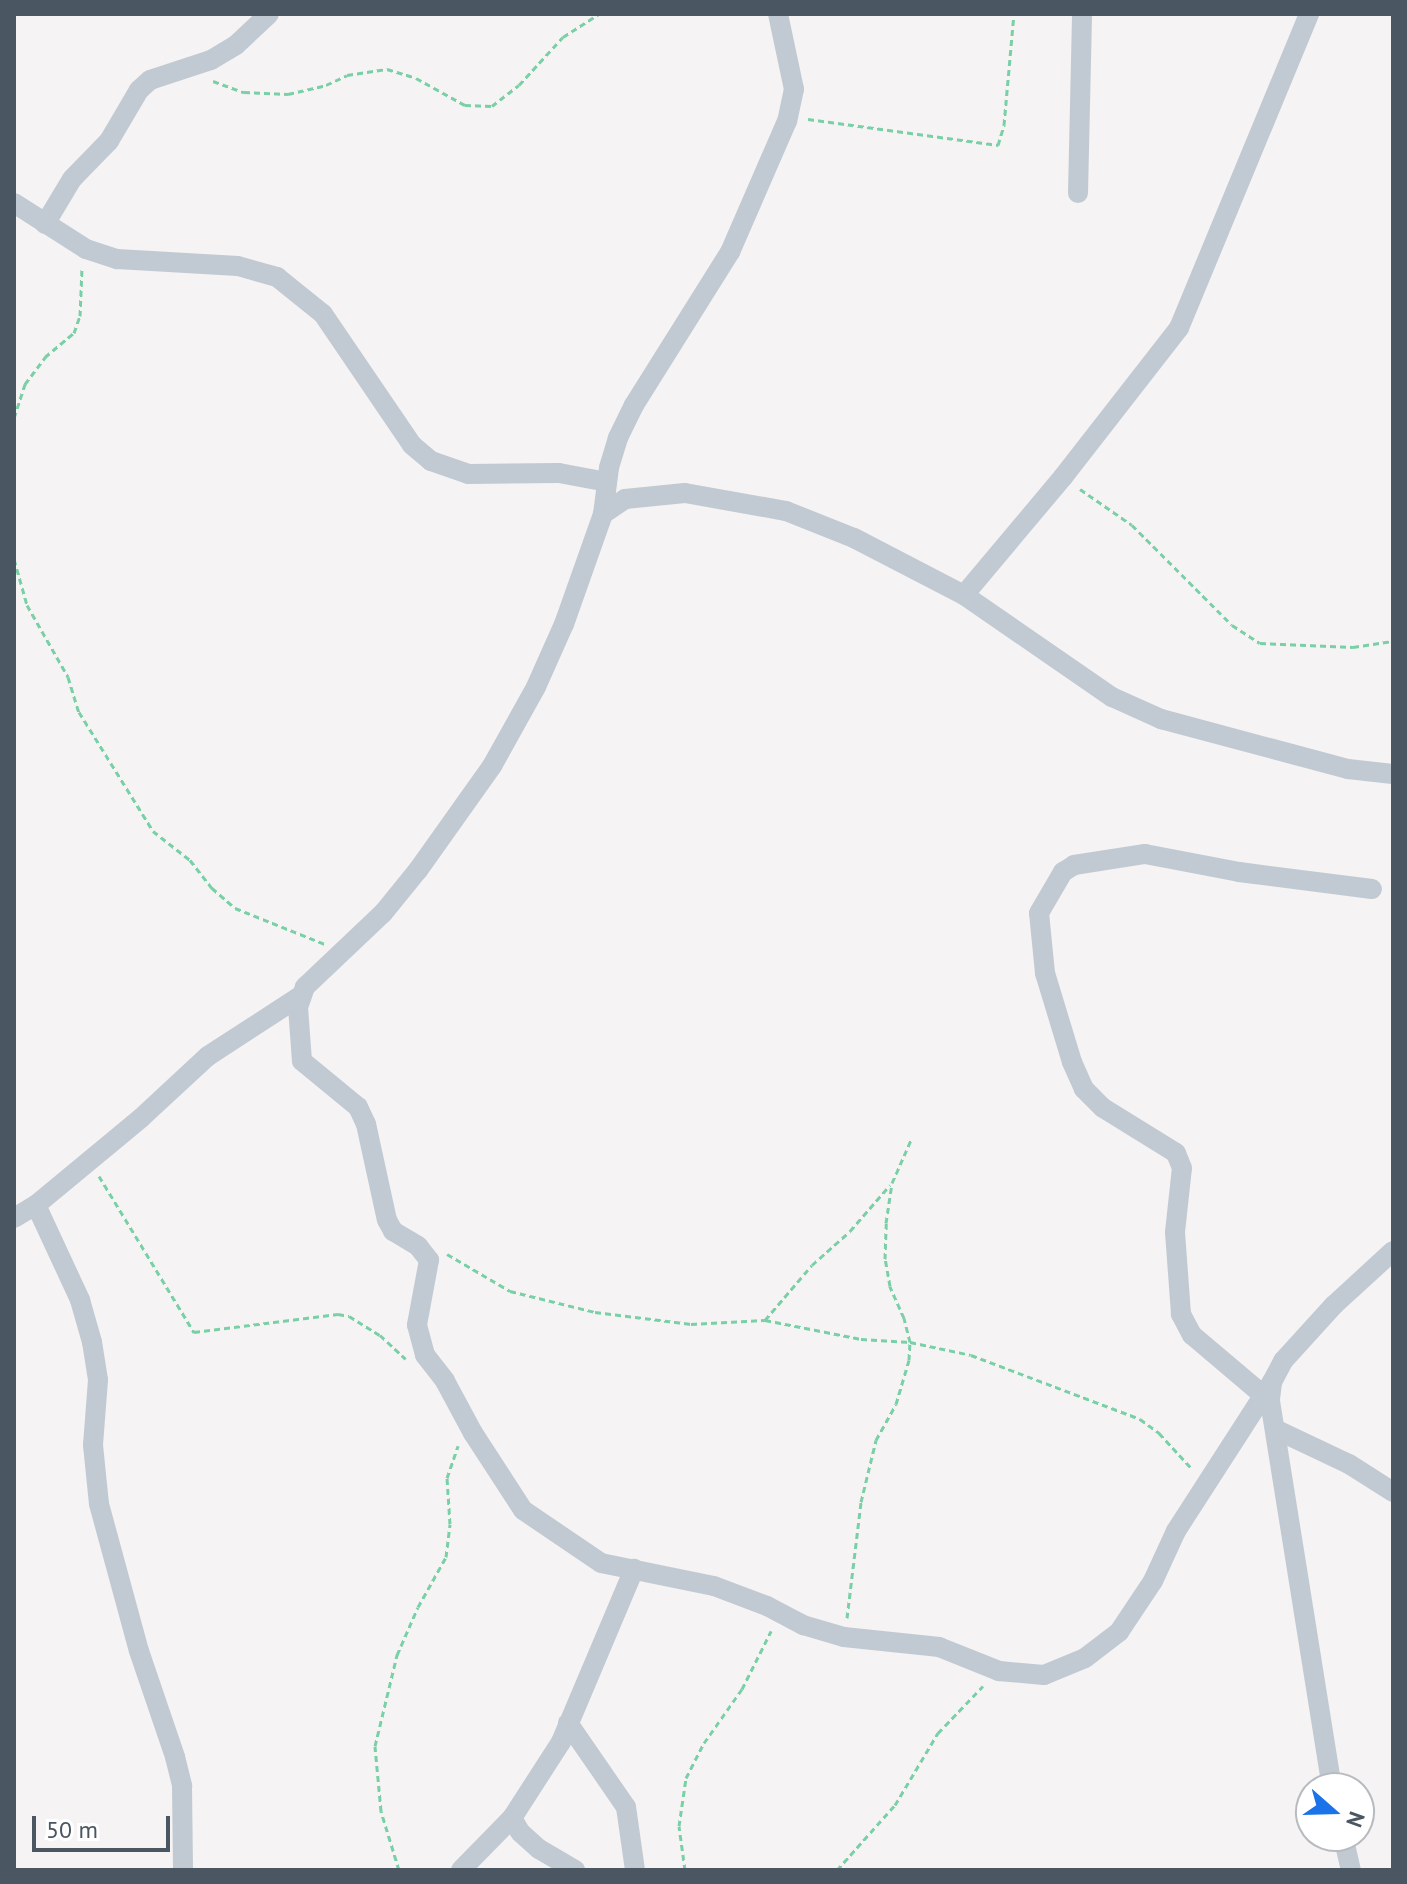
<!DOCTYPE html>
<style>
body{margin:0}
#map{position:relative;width:1407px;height:1884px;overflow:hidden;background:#f5f3f3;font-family:"PT Sans",sans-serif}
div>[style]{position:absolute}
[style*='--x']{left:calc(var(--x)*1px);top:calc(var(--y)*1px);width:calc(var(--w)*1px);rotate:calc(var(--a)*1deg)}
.path>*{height:3px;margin-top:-1.5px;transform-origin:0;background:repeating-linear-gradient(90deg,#7ad0a6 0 6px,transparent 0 10px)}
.street>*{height:20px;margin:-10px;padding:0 10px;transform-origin:10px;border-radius:10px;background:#c1cad2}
span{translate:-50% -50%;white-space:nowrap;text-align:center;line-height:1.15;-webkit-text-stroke:8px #fff;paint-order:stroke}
.frame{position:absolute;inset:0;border:16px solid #4a5661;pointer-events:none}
.north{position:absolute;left:1295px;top:1772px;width:80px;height:80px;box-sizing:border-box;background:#fff;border:2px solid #b7bbc0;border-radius:50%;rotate:110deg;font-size:22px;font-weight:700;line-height:32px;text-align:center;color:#4a5661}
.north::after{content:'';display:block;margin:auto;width:28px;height:36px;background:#1a73e8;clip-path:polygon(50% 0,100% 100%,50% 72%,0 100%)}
.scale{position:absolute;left:32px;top:1816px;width:138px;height:36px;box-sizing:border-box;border:4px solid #4a5661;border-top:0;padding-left:10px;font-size:24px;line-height:28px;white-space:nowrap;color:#4a5661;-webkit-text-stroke:6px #fff;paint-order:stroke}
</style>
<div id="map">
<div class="path">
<div style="--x:213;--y:81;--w:33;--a:20"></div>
<div style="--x:244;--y:92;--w:44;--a:2.6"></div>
<div style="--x:288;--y:94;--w:39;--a:-13"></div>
<div style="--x:326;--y:85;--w:23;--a:-25"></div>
<div style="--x:347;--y:75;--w:40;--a:-8.5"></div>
<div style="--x:387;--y:69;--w:30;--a:17"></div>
<div style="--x:416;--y:78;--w:56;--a:28.9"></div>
<div style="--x:465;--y:105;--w:27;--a:2"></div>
<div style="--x:492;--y:106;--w:34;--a:-38"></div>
<div style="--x:519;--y:85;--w:65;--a:-47.5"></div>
<div style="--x:563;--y:37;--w:43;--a:-32.6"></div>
<div style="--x:808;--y:119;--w:192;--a:7.8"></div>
<div style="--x:998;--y:145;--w:21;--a:-73"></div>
<div style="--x:1004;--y:125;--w:111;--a:-84.9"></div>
<div style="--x:14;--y:418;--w:36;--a:-72"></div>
<div style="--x:25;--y:384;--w:34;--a:-53"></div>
<div style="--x:45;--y:357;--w:38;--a:-40"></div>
<div style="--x:74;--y:333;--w:18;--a:-71"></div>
<div style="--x:80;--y:316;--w:47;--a:-87.6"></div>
<div style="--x:1080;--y:489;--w:63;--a:34.7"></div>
<div style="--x:1132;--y:525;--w:141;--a:45"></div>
<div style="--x:1232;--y:625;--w:33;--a:33"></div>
<div style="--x:1260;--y:643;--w:93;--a:2.5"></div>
<div style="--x:1353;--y:647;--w:40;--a:-8.5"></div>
<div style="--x:14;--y:559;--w:48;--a:74.2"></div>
<div style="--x:27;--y:605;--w:83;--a:60.3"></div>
<div style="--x:68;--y:677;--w:37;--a:73"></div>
<div style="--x:79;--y:712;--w:140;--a:58.1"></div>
<div style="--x:153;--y:831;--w:47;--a:38.1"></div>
<div style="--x:190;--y:860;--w:36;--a:52"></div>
<div style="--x:212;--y:888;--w:30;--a:41"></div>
<div style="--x:235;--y:908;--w:97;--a:21.8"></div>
<div style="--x:99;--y:1176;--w:183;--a:58.7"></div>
<div style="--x:194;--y:1332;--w:145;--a:-7.1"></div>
<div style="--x:338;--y:1314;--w:11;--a:10"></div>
<div style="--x:349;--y:1316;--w:36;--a:32"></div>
<div style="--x:380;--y:1335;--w:35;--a:43"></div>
<div style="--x:447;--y:1254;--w:73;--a:30.4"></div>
<div style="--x:510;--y:1291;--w:88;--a:13.9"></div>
<div style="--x:595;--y:1312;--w:97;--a:7.1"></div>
<div style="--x:691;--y:1324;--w:74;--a:-3.1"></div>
<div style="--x:765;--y:1320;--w:98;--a:11.2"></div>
<div style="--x:861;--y:1339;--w:49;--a:3.5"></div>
<div style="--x:910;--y:1342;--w:62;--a:12"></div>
<div style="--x:971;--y:1355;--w:181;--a:20.7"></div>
<div style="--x:1140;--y:1419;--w:24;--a:36"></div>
<div style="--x:1159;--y:1433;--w:50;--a:47.4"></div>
<div style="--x:765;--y:1320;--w:72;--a:-49.5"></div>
<div style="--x:812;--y:1265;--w:51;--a:-41.8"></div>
<div style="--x:850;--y:1231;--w:61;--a:-49"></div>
<div style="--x:847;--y:1618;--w:117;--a:-83.1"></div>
<div style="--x:861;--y:1502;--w:64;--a:-76.4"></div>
<div style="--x:876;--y:1440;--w:41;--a:-60.9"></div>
<div style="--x:896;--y:1404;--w:46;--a:-73.5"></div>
<div style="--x:909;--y:1360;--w:18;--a:-87"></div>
<div style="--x:910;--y:1342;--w:25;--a:-104"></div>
<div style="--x:904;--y:1318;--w:35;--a:-114"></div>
<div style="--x:890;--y:1286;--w:27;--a:-100"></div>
<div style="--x:885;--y:1259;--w:36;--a:-88"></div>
<div style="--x:886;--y:1223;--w:40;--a:-81.5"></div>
<div style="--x:892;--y:1183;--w:47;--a:-66.2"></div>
<div style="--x:399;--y:1870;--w:62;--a:-107"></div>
<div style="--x:381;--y:1811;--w:65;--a:-95.3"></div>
<div style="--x:375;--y:1746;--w:94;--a:-76.4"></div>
<div style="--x:397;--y:1655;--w:52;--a:-66.4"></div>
<div style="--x:418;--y:1607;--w:57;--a:-60.8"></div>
<div style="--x:446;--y:1557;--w:33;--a:-83"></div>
<div style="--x:450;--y:1524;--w:46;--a:-93.7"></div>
<div style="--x:447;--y:1478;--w:34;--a:-71"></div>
<div style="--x:685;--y:1870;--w:44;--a:-97.8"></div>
<div style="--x:679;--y:1826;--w:49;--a:-81.7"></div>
<div style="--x:686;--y:1778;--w:39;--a:-63"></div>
<div style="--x:704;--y:1743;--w:66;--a:-54.9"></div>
<div style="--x:742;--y:1689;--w:65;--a:-63.4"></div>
<div style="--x:837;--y:1870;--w:87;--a:-48.3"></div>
<div style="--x:895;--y:1805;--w:84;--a:-59.2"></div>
<div style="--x:938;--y:1733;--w:65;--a:-46.2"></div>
</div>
<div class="street">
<div style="--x:778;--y:14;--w:77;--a:78"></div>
<div style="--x:794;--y:89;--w:33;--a:102"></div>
<div style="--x:787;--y:121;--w:143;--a:113.5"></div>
<div style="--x:730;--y:252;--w:181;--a:122.1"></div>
<div style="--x:634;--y:405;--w:37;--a:116"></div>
<div style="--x:618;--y:438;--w:31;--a:107"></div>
<div style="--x:609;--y:468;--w:46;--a:97.4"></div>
<div style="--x:603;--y:514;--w:117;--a:109.5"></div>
<div style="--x:564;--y:624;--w:69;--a:114"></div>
<div style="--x:536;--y:687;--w:90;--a:119.1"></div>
<div style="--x:492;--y:766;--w:128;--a:125.4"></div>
<div style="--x:418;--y:870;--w:55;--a:129.1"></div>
<div style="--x:383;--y:913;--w:108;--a:136.5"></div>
<div style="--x:305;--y:987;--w:21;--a:109"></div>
<div style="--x:298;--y:1007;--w:54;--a:85.8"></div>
<div style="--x:302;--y:1061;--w:72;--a:39.4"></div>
<div style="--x:358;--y:1107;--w:19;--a:65"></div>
<div style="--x:366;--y:1124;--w:98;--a:77.7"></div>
<div style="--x:387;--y:1220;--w:13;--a:61"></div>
<div style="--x:393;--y:1231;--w:29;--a:31"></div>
<div style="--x:418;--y:1246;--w:18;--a:52"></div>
<div style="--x:429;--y:1260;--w:66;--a:100.5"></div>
<div style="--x:417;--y:1325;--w:31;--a:75"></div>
<div style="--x:425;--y:1355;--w:33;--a:52"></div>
<div style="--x:445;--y:1381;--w:59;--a:61.7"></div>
<div style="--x:473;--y:1433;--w:92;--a:57"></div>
<div style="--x:523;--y:1510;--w:94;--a:34.2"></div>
<div style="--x:601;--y:1563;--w:115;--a:11.5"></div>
<div style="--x:714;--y:1586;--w:57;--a:20.7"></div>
<div style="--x:767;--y:1606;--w:41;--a:27.8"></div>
<div style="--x:803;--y:1625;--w:43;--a:16.3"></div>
<div style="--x:844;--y:1637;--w:96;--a:6"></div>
<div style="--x:939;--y:1647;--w:65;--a:21.8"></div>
<div style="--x:999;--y:1671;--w:45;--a:5.1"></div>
<div style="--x:1044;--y:1675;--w:44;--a:-22.5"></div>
<div style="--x:1085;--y:1658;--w:43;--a:-37.4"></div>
<div style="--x:1119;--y:1632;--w:61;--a:-56.3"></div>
<div style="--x:1153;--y:1581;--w:55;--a:-65.3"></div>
<div style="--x:1176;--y:1531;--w:177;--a:-57.2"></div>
<div style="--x:1078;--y:193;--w:179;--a:-88.7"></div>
<div style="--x:14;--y:203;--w:85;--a:32.6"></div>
<div style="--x:86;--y:249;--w:33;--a:18"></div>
<div style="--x:117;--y:259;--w:121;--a:3.3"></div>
<div style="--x:238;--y:266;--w:41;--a:15.8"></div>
<div style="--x:277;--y:277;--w:59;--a:38.8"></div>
<div style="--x:323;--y:314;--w:158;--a:55.8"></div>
<div style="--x:412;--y:445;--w:25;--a:40"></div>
<div style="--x:431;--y:461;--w:39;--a:19"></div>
<div style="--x:468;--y:474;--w:91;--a:-0.6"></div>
<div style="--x:559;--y:473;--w:49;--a:10.6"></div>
<div style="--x:45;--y:224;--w:52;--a:-59"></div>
<div style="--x:72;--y:179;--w:53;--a:-45.8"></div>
<div style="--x:109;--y:141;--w:59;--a:-59.5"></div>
<div style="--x:139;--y:90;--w:15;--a:-42"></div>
<div style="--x:150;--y:80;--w:64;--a:-18.2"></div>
<div style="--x:211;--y:60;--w:29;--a:-31"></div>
<div style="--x:236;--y:45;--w:45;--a:-43.2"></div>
<div style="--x:603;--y:514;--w:27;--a:-34"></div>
<div style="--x:625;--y:499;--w:60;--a:-5.7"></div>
<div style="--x:685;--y:493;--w:103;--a:10.1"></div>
<div style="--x:786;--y:511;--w:73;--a:21.7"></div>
<div style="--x:854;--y:538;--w:124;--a:27.4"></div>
<div style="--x:964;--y:595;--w:180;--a:34.6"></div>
<div style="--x:1112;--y:697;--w:54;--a:24.2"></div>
<div style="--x:1161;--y:719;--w:194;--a:15"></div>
<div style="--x:1348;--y:769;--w:45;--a:6.3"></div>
<div style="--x:964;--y:595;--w:154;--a:-50"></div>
<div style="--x:1063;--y:477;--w:189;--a:-52.1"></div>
<div style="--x:1179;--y:328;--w:340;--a:-67.5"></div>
<div style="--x:36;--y:1205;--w:105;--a:65.1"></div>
<div style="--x:80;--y:1300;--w:44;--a:74.1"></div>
<div style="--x:92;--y:1342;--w:38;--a:81"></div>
<div style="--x:98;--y:1380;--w:65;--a:94.4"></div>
<div style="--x:93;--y:1445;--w:59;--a:84.2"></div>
<div style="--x:99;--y:1504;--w:152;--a:74.8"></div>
<div style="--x:139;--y:1651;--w:112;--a:71.2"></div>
<div style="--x:175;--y:1757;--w:30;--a:76"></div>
<div style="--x:182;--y:1786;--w:84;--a:89.3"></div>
<div style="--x:14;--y:1218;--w:26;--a:-31"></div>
<div style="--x:36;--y:1205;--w:136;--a:-39.6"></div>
<div style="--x:141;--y:1118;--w:91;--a:-42.8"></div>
<div style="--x:208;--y:1056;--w:112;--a:-33"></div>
<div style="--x:1263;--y:1395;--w:93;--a:-139.8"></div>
<div style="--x:1192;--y:1335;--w:24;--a:-118"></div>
<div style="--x:1181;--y:1314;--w:82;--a:-94.2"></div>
<div style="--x:1175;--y:1232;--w:64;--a:-83.8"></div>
<div style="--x:1182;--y:1168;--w:16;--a:-112"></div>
<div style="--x:1176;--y:1153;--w:86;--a:-148.3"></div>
<div style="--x:1103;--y:1108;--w:27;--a:-135"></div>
<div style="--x:1084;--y:1089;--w:30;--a:-114"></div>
<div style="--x:1072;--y:1062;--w:93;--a:-106.9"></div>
<div style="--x:1045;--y:973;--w:60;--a:-95.7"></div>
<div style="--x:1039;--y:913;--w:48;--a:-59.7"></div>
<div style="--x:1063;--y:872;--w:13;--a:-32"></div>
<div style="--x:1074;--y:865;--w:72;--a:-8.8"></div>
<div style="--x:1145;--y:854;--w:96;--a:10.8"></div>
<div style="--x:1239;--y:872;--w:134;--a:7.3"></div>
<div style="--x:1277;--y:1430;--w:80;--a:25.3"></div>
<div style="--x:1349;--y:1464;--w:52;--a:32.5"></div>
<div style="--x:568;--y:1723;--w:102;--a:55.4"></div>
<div style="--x:626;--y:1807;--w:64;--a:81.9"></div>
<div style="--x:1332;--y:1788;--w:394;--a:-99.1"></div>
<div style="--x:1270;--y:1399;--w:17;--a:-83"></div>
<div style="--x:1272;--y:1382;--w:24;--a:-62"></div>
<div style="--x:1283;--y:1361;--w:76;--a:-47.7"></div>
<div style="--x:1334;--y:1305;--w:80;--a:-42.5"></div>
<div style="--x:512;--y:1818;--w:16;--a:60"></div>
<div style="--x:520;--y:1832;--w:25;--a:42"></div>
<div style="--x:539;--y:1849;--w:42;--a:30.3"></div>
<div style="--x:1343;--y:1836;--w:35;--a:77"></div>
<div style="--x:461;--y:1870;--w:73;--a:-45.6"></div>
<div style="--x:512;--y:1818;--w:90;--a:-57.2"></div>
<div style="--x:561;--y:1742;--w:188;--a:-67.1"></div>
</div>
<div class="frame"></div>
<div class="north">N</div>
<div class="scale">50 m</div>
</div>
